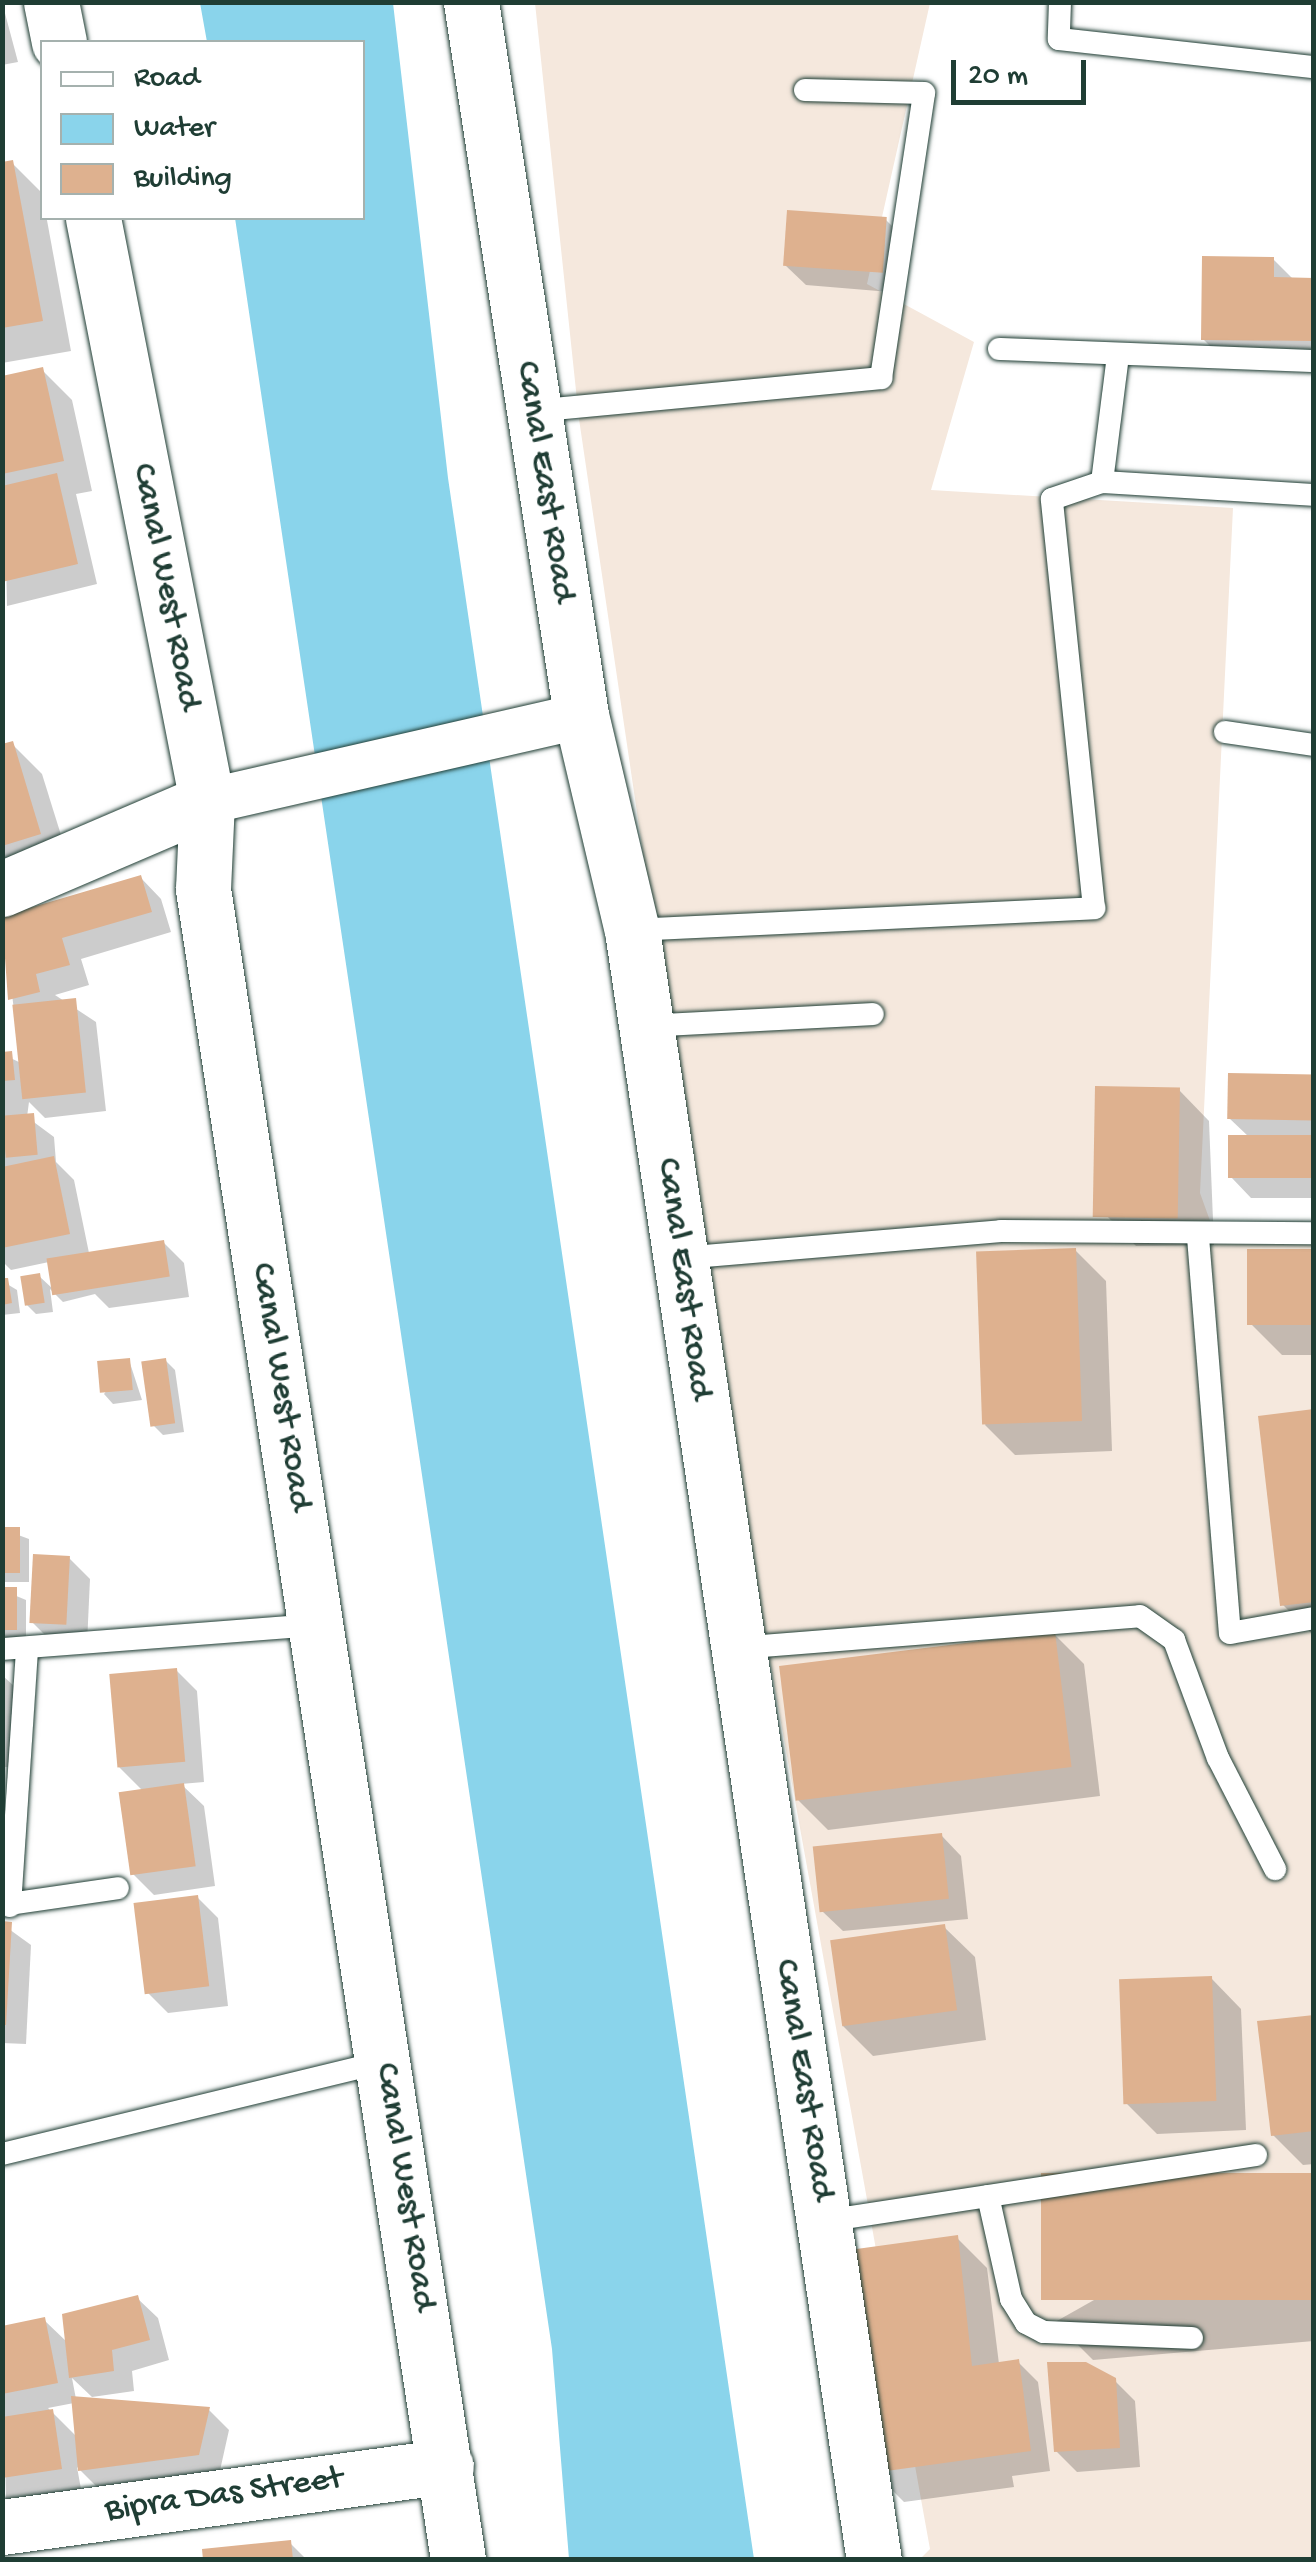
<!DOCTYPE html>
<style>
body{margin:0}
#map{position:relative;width:1316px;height:2562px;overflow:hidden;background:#fff;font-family:"Gochi Hand",sans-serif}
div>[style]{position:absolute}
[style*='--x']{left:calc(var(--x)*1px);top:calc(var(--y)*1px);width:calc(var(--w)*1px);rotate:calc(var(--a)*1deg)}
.built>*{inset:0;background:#f5e8dd}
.water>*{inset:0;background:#8ad4eb}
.shadow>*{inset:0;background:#0003}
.building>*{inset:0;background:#deb18f;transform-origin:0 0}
.roads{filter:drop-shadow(0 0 2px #1f3d34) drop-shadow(0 0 2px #1f3d34)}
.lane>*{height:22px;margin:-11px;padding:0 11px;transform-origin:11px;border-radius:11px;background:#fff}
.street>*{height:45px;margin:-22.5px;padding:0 22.5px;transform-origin:22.5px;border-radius:22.5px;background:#fff}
.secondary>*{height:55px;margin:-27.5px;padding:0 27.5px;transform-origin:27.5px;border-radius:27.5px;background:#fff}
span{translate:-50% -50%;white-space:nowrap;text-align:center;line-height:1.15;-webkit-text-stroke:9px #fff;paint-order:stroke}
.street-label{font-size:35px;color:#1f3d34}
.frame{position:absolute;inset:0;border:5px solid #1f3d34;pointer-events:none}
.legend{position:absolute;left:40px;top:40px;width:325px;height:180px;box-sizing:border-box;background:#fff;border:2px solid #a5b1ae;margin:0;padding:12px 18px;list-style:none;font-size:30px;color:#1f3d34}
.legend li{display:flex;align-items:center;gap:20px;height:50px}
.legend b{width:50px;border:2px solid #a5b1ae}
.scale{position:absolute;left:951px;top:60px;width:135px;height:45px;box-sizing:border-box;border:5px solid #1f3d34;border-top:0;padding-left:12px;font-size:30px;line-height:35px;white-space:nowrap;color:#1f3d34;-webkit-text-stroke:8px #fff;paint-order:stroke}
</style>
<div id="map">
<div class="built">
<div style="clip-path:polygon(535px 3px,930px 3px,867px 284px,974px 342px,931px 490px,1233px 508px,1200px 1193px,1218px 1243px,1313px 1240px,1313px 2559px,920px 2559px,930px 2549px,727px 1423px,579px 419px)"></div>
</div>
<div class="water">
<div style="clip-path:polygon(200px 3px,393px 3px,448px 478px,754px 2559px,569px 2559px,552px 2349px,235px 218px,362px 218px,362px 42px,207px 42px)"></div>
</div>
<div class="shadow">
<div style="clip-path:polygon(2px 2px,18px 62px,2px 65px)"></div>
<div style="clip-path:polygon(12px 163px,42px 193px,71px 351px,2px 363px,2px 165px)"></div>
<div style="clip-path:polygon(886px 220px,906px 240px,902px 293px,806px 285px,785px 265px)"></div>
<div style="clip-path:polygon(1273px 259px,1294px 280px,1314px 280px,1314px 370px,1233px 369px,1203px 339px)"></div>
<div style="clip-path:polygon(42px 370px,72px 400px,92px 491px,76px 494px,97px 584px,7px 606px,2px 378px)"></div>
<div style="clip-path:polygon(12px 744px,42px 774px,70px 864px,2px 885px,2px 746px)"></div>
<div style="clip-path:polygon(141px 878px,161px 899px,171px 932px,81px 959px,89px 985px,55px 995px,96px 1022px,106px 1111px,45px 1118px,29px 1102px,27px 1117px,54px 1137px,56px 1162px,74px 1180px,89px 1253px,163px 1242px,184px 1263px,189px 1297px,109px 1308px,95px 1294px,63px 1302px,50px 1289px,53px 1312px,36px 1314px,26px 1304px,39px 1276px,53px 1289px,49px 1262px,11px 1270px,2px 1261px,2px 1054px,21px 1063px,2px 919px)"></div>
<div style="clip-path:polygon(1314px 1077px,1314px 1198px,1251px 1198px,1231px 1177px,1249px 1137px,1229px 1118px)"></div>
<div style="clip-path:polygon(1179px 1090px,1209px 1121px,1214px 1245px,1136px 1246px,1106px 1215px)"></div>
<div style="clip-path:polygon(1075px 1250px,1106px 1281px,1112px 1451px,1015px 1455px,985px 1425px)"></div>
<div style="clip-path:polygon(1314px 1251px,1314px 1355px,1282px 1355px,1252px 1325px)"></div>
<div style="clip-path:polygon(2px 1281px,17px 1290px,20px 1313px,2px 1315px)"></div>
<div style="clip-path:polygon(129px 1360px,142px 1400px,113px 1404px,104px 1394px)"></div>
<div style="clip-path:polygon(165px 1360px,175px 1370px,184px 1432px,163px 1435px,153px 1425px)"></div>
<div style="clip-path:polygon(1314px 1412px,1314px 1636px,1282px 1604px)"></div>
<div style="clip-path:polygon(2px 1529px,29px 1539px,29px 1582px,2px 1582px)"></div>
<div style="clip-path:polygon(69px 1558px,90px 1579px,87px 1644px,53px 1643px,32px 1622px)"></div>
<div style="clip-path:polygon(2px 1590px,26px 1600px,26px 1639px,2px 1639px)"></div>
<div style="clip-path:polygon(1054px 1634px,1084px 1664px,1100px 1796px,828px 1830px,798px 1800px)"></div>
<div style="clip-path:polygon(176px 1670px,197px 1691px,204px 1782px,181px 1784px,204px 1806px,215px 1886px,154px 1895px,133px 1874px,143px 1791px,119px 1767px)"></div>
<div style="clip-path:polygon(2px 1675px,14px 1686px,11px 1767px,2px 1767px)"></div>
<div style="clip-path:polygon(941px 1835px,961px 1856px,968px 1919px,843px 1931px,822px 1911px)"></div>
<div style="clip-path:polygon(197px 1897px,218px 1918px,228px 2006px,168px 2013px,147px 1992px)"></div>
<div style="clip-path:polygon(2px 1924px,31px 1945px,26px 2044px,2px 2043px)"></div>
<div style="clip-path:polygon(944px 1927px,975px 1957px,986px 2040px,873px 2056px,843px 2026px)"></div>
<div style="clip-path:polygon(1211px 1978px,1241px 2009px,1246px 2130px,1157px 2134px,1127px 2104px)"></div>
<div style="clip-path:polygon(1314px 2017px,1314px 2164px,1303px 2165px,1273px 2135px)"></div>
<div style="clip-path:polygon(1314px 2176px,1314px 2341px,1093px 2360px,1055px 2322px)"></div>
<div style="clip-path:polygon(957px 2238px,987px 2268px,999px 2364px,1018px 2362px,1038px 2382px,1050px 2471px,1012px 2476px,1014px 2487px,904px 2502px,874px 2472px)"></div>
<div style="clip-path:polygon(evenodd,137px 2298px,158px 2318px,169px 2360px,132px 2371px,134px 2391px,92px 2397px,72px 2378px,76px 2399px,209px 2410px,229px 2430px,219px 2475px,101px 2491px,77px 2467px,81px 2489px,6px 2500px,2px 2328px,44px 2320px,68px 2343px,137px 2298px,74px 2403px,78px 2438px,48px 2408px,74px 2403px)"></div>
<div style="clip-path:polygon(1114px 2380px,1135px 2401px,1140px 2467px,1077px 2472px,1056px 2451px)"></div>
<div style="clip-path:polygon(290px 2543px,307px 2560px,205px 2560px)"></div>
</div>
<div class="building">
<div style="clip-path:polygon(13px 160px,43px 321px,2px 328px,2px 162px)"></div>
<div style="left:787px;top:210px;width:100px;height:56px;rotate:4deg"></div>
<div style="clip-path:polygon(1202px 256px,1274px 257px,1274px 277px,1314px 278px,1314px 341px,1201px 340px)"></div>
<div style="clip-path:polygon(43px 367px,64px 461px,2px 474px,2px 376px)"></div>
<div style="clip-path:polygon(57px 473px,78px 564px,2px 582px,2px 486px)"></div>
<div style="clip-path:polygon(13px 741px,41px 834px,2px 846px,2px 744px)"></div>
<div style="clip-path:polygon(141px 875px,152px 912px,62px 938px,70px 965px,36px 974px,40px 992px,8px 1000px,2px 916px)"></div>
<div style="left:76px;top:998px;width:95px;height:64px;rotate:84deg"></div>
<div style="clip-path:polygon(12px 1051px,15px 1080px,2px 1081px,2px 1052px)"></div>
<div style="left:1228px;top:1073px;width:86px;height:46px;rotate:1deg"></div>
<div style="left:1095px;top:1086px;width:85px;height:131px;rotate:1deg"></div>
<div style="left:34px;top:1113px;width:42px;height:32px;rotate:85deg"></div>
<div style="left:1228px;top:1135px;width:86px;height:43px"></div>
<div style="clip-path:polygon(54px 1156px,70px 1234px,2px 1248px,2px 1167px)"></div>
<div style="left:164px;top:1240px;width:37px;height:119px;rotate:81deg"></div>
<div style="left:1076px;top:1248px;width:173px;height:100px;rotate:88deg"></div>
<div style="left:1314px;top:1249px;width:76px;height:67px;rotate:90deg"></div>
<div style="left:40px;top:1273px;width:30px;height:20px;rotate:81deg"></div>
<div style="clip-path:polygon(2px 1278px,8px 1278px,12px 1303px,2px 1305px)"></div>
<div style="left:130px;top:1358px;width:32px;height:33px;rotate:85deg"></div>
<div style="left:166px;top:1358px;width:66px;height:25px;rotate:82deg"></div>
<div style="clip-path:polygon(1314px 1409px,1314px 1602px,1280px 1606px,1258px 1416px)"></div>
<div style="left:2px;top:1527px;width:18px;height:46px"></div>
<div style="left:33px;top:1554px;width:37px;height:69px;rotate:3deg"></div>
<div style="left:17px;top:1587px;width:43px;height:15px;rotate:90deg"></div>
<div style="left:1055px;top:1632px;width:136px;height:278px;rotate:83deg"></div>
<div style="left:177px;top:1668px;width:94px;height:68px;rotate:85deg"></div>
<div style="left:184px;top:1783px;width:84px;height:66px;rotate:82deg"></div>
<div style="left:942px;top:1833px;width:66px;height:130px;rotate:84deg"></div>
<div style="left:198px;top:1895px;width:92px;height:65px;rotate:83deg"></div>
<div style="clip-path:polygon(2px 1921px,12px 1922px,6px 2025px,2px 2025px)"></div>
<div style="left:945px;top:1924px;width:87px;height:116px;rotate:82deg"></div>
<div style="left:1212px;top:1976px;width:125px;height:93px;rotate:88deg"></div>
<div style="clip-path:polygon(1314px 2015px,1314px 2131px,1271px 2136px,1257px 2021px)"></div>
<div style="left:1314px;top:2173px;width:127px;height:273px;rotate:90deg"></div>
<div style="clip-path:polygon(958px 2235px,972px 2366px,1019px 2359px,1031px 2451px,872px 2473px,842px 2251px)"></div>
<div style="clip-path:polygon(138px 2295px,150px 2340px,112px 2350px,114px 2371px,69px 2378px,62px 2314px)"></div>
<div style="clip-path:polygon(45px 2317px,58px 2383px,2px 2394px,2px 2326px)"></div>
<div style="clip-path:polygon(1047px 2362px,1086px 2362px,1116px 2378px,1120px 2448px,1054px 2452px)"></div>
<div style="clip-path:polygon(71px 2396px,210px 2407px,199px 2455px,78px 2471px)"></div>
<div style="clip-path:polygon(53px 2409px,62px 2469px,2px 2478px,2px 2417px)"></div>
<div style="clip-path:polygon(291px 2540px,293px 2560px,203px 2560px,202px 2549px)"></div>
</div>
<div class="roads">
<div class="lane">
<div style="--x:1060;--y:2;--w:37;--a:92"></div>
<div style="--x:1059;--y:39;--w:257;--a:6.3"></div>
<div style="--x:999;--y:349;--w:315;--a:2.2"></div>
<div style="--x:533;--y:411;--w:350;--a:-5.4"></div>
<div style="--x:881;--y:378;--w:288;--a:-81.4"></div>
<div style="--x:924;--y:93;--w:119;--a:-178.6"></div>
<div style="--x:1102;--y:482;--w:212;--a:3.5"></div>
<div style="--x:1225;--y:732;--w:90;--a:8.3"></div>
<div style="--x:632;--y:930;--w:463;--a:-2.7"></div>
<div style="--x:1094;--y:908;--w:411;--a:-95.9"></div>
<div style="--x:1052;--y:499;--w:53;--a:-18.8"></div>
<div style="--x:1102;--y:482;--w:127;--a:-82.8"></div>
<div style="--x:646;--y:1026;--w:227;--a:-3"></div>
<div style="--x:1198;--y:1237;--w:397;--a:85.4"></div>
<div style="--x:1230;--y:1633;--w:85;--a:-10.1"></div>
<div style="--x:681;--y:1258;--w:321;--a:-4.8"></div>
<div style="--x:1001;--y:1231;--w:313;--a:0.4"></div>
<div style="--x:737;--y:1648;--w:404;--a:-4.5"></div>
<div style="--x:1140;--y:1616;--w:42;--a:35.2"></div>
<div style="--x:1174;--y:1640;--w:126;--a:69.6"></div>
<div style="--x:1218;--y:1758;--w:125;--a:62.8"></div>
<div style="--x:2;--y:1649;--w:316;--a:-4.4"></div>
<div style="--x:2;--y:1905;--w:117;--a:-8.3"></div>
<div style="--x:10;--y:1906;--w:257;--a:-86.2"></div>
<div style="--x:2;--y:2154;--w:391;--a:-13.6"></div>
<div style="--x:988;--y:2196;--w:106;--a:77.4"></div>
<div style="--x:1011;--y:2299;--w:28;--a:58"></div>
<div style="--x:1026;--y:2323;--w:20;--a:27"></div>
<div style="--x:1044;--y:2332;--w:148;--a:2.3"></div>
<div style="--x:825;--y:2221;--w:436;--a:-8.7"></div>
</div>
<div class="street">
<div style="--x:207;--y:801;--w:384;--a:-12.9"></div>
</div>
<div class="secondary">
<div style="--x:51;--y:2;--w:41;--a:78.7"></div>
<div style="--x:471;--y:2;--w:721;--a:81.23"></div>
<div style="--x:581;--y:715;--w:221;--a:76.7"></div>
<div style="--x:632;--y:930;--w:1648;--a:81.56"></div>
<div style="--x:93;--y:218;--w:594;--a:78.94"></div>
<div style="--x:207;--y:801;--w:88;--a:92.6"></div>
<div style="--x:203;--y:889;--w:1690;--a:81.32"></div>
<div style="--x:2;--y:889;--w:223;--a:-23.2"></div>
<div style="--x:2;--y:2527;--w:448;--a:-7.8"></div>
</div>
</div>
<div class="street-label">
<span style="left:544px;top:482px;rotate:81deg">Canal East Road</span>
<span style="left:165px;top:587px;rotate:79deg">Canal West Road</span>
<span style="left:683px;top:1279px;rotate:82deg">Canal East Road</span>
<span style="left:280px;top:1387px;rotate:81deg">Canal West Road</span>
<span style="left:803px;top:2080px;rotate:81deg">Canal East Road</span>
<span style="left:404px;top:2187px;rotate:81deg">Canal West Road</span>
<span style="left:224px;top:2496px;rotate:-8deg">Bipra Das Street</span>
</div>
<div class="frame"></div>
<ul class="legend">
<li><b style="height:12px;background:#fff"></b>Road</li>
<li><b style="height:28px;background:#8ad4eb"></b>Water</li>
<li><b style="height:28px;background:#deb18f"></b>Building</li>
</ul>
<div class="scale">20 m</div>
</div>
